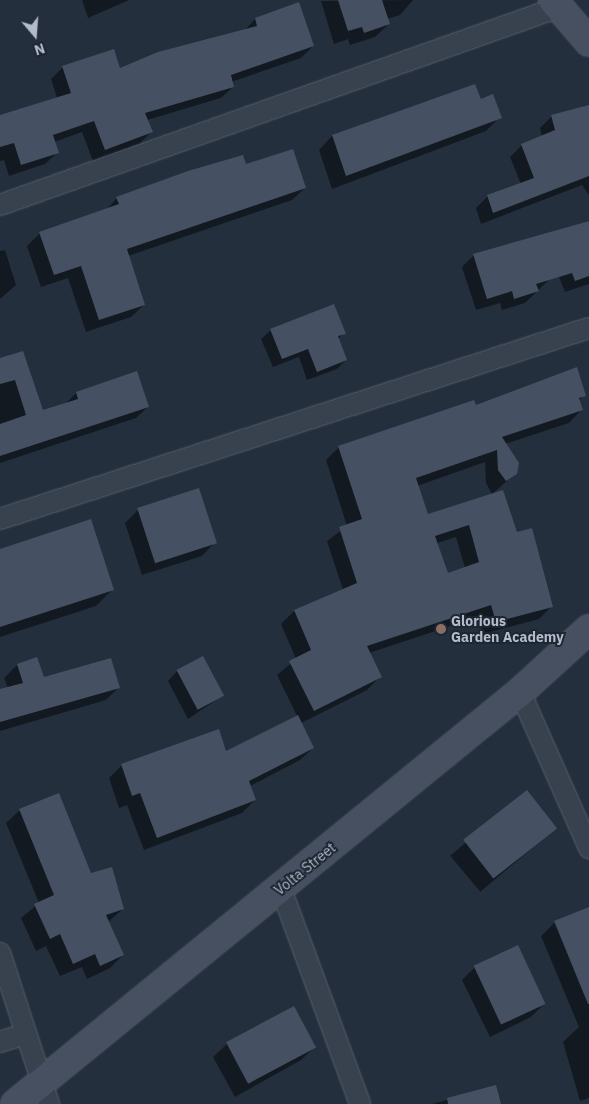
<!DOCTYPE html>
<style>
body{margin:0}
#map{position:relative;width:589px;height:1104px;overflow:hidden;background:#242f3e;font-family:"IBM Plex Sans",sans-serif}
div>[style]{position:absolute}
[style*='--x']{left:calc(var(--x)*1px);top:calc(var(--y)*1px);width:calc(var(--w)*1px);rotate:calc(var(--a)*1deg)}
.shadow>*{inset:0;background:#0007;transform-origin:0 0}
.building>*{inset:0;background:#455162;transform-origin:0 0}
.roads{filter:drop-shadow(0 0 1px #565f6c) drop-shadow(0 0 1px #565f6c)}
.street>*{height:20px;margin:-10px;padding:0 10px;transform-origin:10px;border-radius:10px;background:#38414e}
.secondary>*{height:28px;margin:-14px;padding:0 14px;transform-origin:14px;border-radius:14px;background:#465061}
.dots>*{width:14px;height:14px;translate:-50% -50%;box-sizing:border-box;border:2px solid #1d2633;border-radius:50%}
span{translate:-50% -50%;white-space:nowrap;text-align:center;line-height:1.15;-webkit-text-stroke:4px #1d2633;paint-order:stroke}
.poi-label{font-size:14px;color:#b4bcc9;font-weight:700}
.left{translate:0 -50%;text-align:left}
.street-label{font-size:14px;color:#b4bcc9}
.north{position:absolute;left:10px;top:10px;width:50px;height:50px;-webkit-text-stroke:4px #1d2633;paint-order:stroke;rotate:162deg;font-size:14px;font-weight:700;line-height:20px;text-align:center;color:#b4bcc9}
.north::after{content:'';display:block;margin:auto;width:18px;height:22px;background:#b4bcc9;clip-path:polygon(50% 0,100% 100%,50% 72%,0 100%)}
</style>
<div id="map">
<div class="shadow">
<div style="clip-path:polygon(82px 0,129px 0,88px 18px)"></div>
<div style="clip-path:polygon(413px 0,400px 15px,387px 19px,389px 24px,375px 37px,350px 45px,348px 39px,334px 44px,321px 1px)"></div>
<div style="clip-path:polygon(298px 4px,313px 46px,301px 58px,231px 82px,233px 87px,221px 98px,147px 120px,151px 132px,139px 144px,93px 161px,82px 132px,54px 142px,57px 153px,45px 164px,9px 176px,4px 160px,0 161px,0 116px,57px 98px,51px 79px,63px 67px,119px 69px,244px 31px,255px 19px)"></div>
<div style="clip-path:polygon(474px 85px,480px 101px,500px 117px,486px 131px,332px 189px,319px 150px,332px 136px)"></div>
<div style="clip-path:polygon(552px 116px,589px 116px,589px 195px,582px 185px,481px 224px,476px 208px,488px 196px,521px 184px,510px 157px,522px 145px,542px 137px,540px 128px)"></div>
<div style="clip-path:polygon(305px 188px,292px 200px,128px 256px,144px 305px,131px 317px,86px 332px,68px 278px,41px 287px,27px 246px,40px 233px,106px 210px,117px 198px)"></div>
<div style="clip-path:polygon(589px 221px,589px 284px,565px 292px,557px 272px,525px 303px,502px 310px,500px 303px,476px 310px,462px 267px,474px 255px)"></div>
<div style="clip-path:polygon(5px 250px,16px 285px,0 299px,0 251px)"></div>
<div style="clip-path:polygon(271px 330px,344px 333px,338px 339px,346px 360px,337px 369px,307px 380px,299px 357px,273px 367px,261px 339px)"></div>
<div style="clip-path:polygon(0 360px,42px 412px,65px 404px,76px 393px,148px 407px,136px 418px,0 463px)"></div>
<div style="clip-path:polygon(evenodd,584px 395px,579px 401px,582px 409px,569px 423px,505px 444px,516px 473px,492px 494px,486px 483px,485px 462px,417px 486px,427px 516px,516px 534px,552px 606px,539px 619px,483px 634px,478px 617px,369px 653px,380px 677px,367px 690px,301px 723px,313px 748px,300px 760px,250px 786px,255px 800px,242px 813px,144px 850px,127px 805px,119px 808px,109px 778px,122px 765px,226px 753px,297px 716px,277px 675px,296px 659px,281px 624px,294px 611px,343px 590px,327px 541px,347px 526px,326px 460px,339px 447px,475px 406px,584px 395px,456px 537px,465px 568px,447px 574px,437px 543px,456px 537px)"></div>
<div style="clip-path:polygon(138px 510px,215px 542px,202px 556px,142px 575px,125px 523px)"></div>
<div style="clip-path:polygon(0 550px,113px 589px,96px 606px,0 637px)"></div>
<div style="clip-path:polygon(17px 665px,43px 678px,119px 687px,106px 700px,0 731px,0 690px,8px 688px,4px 678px)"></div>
<div style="clip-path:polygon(177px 671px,222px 696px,188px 719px,168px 681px)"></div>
<div style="left:526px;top:792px;width:47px;height:99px;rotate:50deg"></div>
<div style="clip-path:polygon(20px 810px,123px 909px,108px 922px,123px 955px,110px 968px,87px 979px,82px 967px,60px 976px,46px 946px,36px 951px,21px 918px,39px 903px,6px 823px)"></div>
<div style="clip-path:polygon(589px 908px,589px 1098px,580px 1101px,563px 1042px,579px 1027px,541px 936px,555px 922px)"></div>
<div style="clip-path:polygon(475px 967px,545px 1003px,531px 1017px,490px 1037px,462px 980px)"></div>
<div style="clip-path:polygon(227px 1044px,315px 1047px,301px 1060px,235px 1097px,213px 1057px)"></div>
<div style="clip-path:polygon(495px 1087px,500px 1104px,432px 1104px)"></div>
</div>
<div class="building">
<div style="clip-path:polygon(338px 0,382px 0,390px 24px,364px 33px,362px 27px,348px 31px)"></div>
<div style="clip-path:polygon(299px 2px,314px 46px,231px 75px,234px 87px,145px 113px,153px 132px,105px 150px,94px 121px,53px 135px,59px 153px,21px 165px,14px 143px,0 147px,0 115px,71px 93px,62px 66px,114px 49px,120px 68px,158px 52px,257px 26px,255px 18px)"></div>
<div style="clip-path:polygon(475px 84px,481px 99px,493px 94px,502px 118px,346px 176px,332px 135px)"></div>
<div style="clip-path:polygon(589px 105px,589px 176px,493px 213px,487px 195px,534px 178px,521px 144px,555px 130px,551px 115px)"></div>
<div style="clip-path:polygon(293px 149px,306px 188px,127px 249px,145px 305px,99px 320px,81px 266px,54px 275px,39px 232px,119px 204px,116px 197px,188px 171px,243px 155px,246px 164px)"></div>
<div style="clip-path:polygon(589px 221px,589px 276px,575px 281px,572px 273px,536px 284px,539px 291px,514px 299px,512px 291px,487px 299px,473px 254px)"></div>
<div style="clip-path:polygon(334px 304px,346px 334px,338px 336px,347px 360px,317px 372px,308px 349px,282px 359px,270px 329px)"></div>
<div style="clip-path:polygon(23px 351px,43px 410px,78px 399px,76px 392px,137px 371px,149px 407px,0 456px,0 424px,26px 415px,15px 380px,0 384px,0 358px)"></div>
<div style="clip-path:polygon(evenodd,577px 367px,586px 396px,579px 398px,583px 410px,502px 437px,519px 463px,517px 474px,506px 481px,498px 470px,497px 450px,416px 478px,428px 514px,503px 490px,517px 532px,532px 528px,553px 607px,496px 622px,491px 605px,367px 646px,382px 677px,314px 711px,289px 661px,311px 650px,294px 610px,357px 583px,339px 527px,362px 519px,338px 446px,474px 400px,476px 405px,577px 367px,469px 525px,479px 562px,448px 573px,435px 536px,469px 525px)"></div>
<div style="left:199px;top:488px;width:58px;height:65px;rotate:72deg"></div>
<div style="clip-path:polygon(91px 519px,114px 590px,0 627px,0 549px)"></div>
<div style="left:203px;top:656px;width:45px;height:30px;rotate:62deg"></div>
<div style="clip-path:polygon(37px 657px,44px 677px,111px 658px,120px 688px,0 722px,0 689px,23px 683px,17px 664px)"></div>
<div style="clip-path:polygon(298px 715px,314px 748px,249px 781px,256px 800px,157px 838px,140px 793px,132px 796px,121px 764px,219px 729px,226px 751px)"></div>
<div style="left:527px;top:790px;width:49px;height:81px;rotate:52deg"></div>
<div style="clip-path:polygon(59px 793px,91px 873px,112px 867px,124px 909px,106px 915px,124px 955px,100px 966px,95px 954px,73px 964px,60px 934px,50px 939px,34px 904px,54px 895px,19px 809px)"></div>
<div style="clip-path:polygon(589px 907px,589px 1004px,588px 1004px,554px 921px)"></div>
<div style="left:518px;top:945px;width:65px;height:49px;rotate:65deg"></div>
<div style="left:294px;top:1006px;width:47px;height:77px;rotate:62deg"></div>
<div style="clip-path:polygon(496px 1085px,501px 1104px,448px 1104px,447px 1098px)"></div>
</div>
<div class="roads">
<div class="street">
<div style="--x:0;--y:205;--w:593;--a:-19.5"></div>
<div style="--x:0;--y:519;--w:619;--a:-17.97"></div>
<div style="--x:520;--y:692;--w:171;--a:66.1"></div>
<div style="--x:281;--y:889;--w:229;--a:69.8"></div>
<div style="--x:0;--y:953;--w:159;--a:72"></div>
<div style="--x:0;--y:1042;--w:26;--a:-18"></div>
</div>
<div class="secondary">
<div style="--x:553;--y:0;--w:55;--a:49.4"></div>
<div style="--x:15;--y:1104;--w:652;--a:-39.21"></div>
<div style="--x:520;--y:692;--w:93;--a:-42.4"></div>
</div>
</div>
<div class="dots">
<div style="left:441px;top:629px;background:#8d6e63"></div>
</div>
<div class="poi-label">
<span class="left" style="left:451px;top:629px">Glorious<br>Garden Academy</span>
</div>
<div class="street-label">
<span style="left:305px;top:869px;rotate:-39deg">Volta Street</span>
</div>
<div class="north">N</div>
</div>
